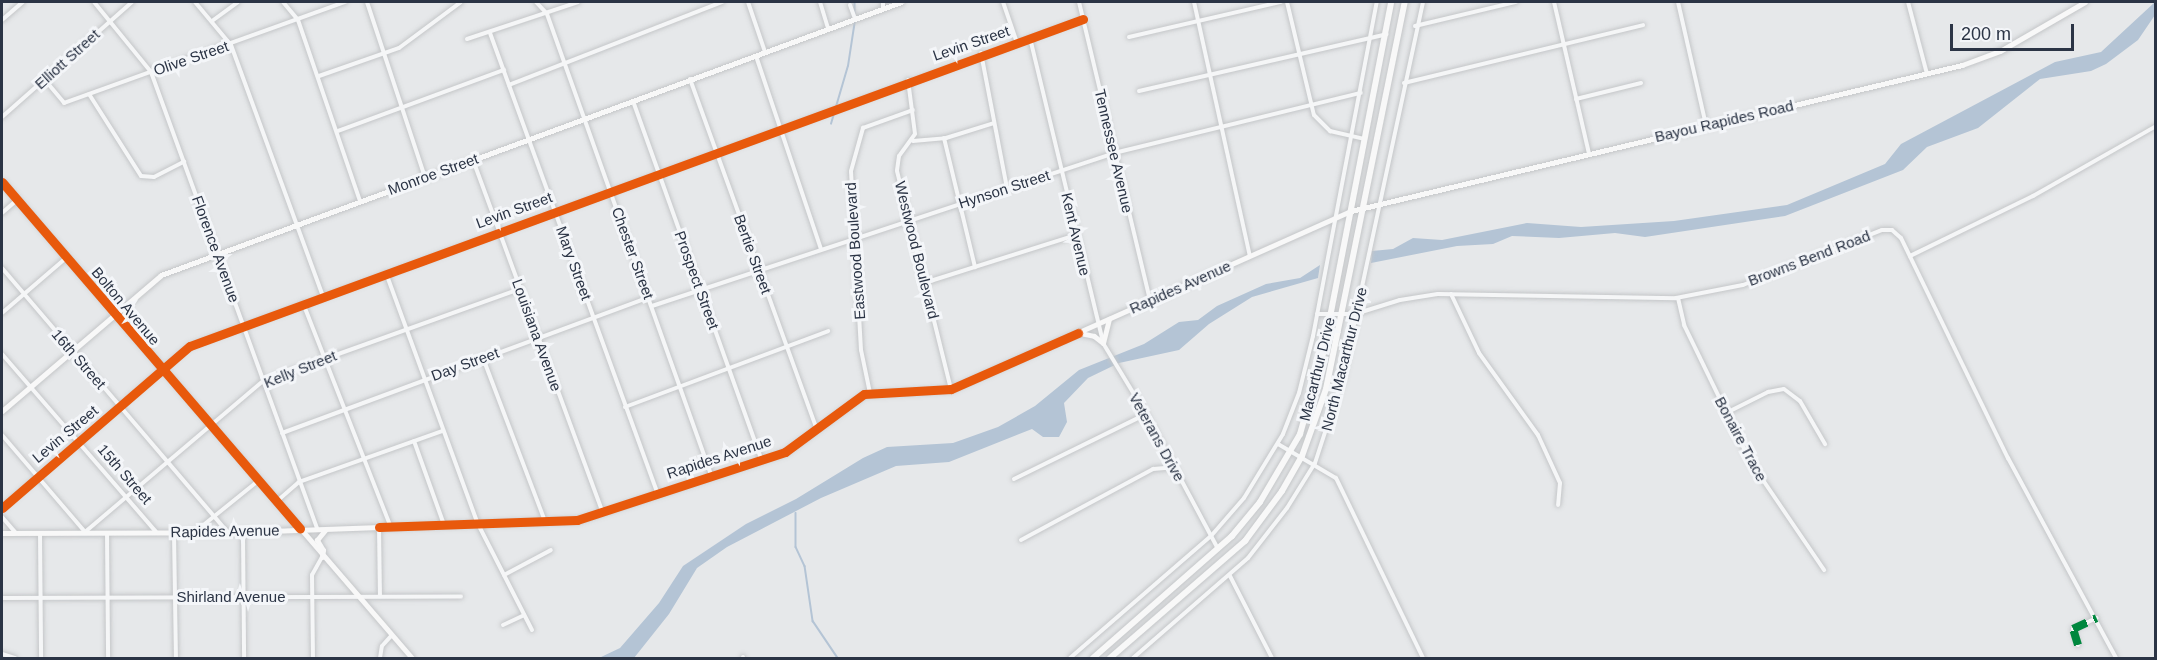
<!DOCTYPE html>
<style>
body{margin:0}
#map{position:relative;width:2157px;height:660px;overflow:hidden;background:#e6e8ea;font-family:Helvetica,sans-serif}
div>[style]{position:absolute}
[style*='--x']{left:calc(var(--x)*1px);top:calc(var(--y)*1px);width:calc(var(--w)*1px);rotate:calc(var(--a)*1deg)}
.water>*{inset:0;background:#b4c4d5}
.stream>*{height:1.5px;margin:-0.75px;padding:0 0.75px;transform-origin:0.75px;border-radius:0.75px;background:#b4c4d5}
.roads{filter:drop-shadow(0 0 2px #c4c6c8) drop-shadow(0 0 2px #c4c6c8)}
.minor>*{height:4px;margin:-2px;padding:0 2px;transform-origin:2px;border-radius:2px;background:#f5f6f7}
.major>*{height:5px;margin:-2.5px;padding:0 2.5px;transform-origin:2.5px;border-radius:2.5px;background:#f8f8f8}
.highway>*{height:6px;margin:-3px;padding:0 3px;transform-origin:3px;border-radius:3px;background:#f8f8f8}
.quiet>*{height:8px;margin-top:-4px;transform-origin:0;background:repeating-linear-gradient(90deg,#00873e 0 15px,transparent 0 23px)}
.cycleway>*{height:9px;margin:-4.5px;padding:0 4.5px;transform-origin:4.5px;border-radius:4.5px;background:#e8590c}
span{translate:-50% -50%;white-space:nowrap;text-align:center;line-height:1.15;-webkit-text-stroke:6px #f4f6f9;paint-order:stroke}
.street-label{font-size:15px;color:#2b3445}
.frame{position:absolute;inset:0;border:3px solid #2b3445;pointer-events:none}
.scale{position:absolute;left:1950px;top:24px;width:124px;height:27px;box-sizing:border-box;border:3px solid #2b3445;border-top:0;padding-left:8px;font-size:18px;line-height:21px;white-space:nowrap;color:#2b3445;-webkit-text-stroke:4px #f4f6f9;paint-order:stroke}
</style>
<div id="map">
<div class="water">
<div style="clip-path:polygon(2155px 2px,2155px 15px,2138px 40px,2106px 64px,2091px 71px,2040px 79px,1978px 128px,1927px 147px,1903px 170px,1785px 216px,1645px 237px,1615px 233px,1559px 238px,1512px 236px,1493px 244px,1457px 246px,1371px 263px,1372px 251px,1393px 249px,1413px 238px,1442px 240px,1527px 223px,1581px 227px,1674px 221px,1787px 205px,1885px 164px,1901px 144px,2055px 62px,2101px 52px)"></div>
<div style="clip-path:polygon(1320px 265px,1318px 278px,1252px 297px,1209px 324px,1179px 350px,1119px 363px,1088px 378px,1064px 403px,1067px 422px,1059px 437px,1043px 437px,1032px 429px,949px 462px,896px 466px,821px 498px,727px 547px,697px 568px,669px 614px,634px 658px,599px 658px,620px 648px,659px 603px,683px 566px,746px 524px,796px 499px,863px 458px,887px 447px,953px 443px,998px 427px,1035px 406px,1079px 370px,1144px 344px,1179px 322px,1198px 320px,1217px 306px,1266px 284px,1300px 278px)"></div>
</div>
<div class="stream">
<div style="--x:855;--y:2;--w:13;--a:90"></div>
<div style="--x:831;--y:124;--w:60;--a:-73.7"></div>
<div style="--x:848;--y:66;--w:47;--a:-81.3"></div>
<div style="--x:796;--y:513;--w:34;--a:90"></div>
<div style="--x:796;--y:547;--w:21;--a:65"></div>
<div style="--x:805;--y:566;--w:56;--a:81.7"></div>
<div style="--x:813;--y:621;--w:45;--a:56"></div>
</div>
<div class="roads">
<div class="minor">
<div style="--x:94;--y:2;--w:90;--a:50.8"></div>
<div style="--x:151;--y:72;--w:486;--a:70"></div>
<div style="--x:195;--y:2;--w:56;--a:50.1"></div>
<div style="--x:231;--y:45;--w:267;--a:69.9"></div>
<div style="--x:283;--y:2;--w:23;--a:50"></div>
<div style="--x:298;--y:20;--w:191;--a:71.1"></div>
<div style="--x:367;--y:2;--w:184;--a:71.7"></div>
<div style="--x:536;--y:2;--w:16;--a:47"></div>
<div style="--x:547;--y:14;--w:488;--a:70.4"></div>
<div style="--x:748;--y:2;--w:53;--a:71.2"></div>
<div style="--x:820;--y:2;--w:28;--a:73"></div>
<div style="--x:883;--y:2;--w:6;--a:90"></div>
<div style="--x:1003;--y:2;--w:43;--a:71.1"></div>
<div style="--x:1079;--y:2;--w:306;--a:76.6"></div>
<div style="--x:1194;--y:2;--w:260;--a:77.6"></div>
<div style="--x:1287;--y:2;--w:116;--a:76.6"></div>
<div style="--x:1314;--y:115;--w:23;--a:45"></div>
<div style="--x:1330;--y:131;--w:36;--a:13"></div>
<div style="--x:1554;--y:2;--w:156;--a:77"></div>
<div style="--x:1678;--y:2;--w:126;--a:77.2"></div>
<div style="--x:1908;--y:2;--w:74;--a:75.2"></div>
<div style="--x:850;--y:5;--w:15;--a:70"></div>
<div style="--x:2;--y:20;--w:28;--a:-41"></div>
<div style="--x:212;--y:21;--w:32;--a:-36"></div>
<div style="--x:1415;--y:26;--w:104;--a:-13.4"></div>
<div style="--x:490;--y:33;--w:489;--a:70"></div>
<div style="--x:1129;--y:37;--w:156;--a:-13"></div>
<div style="--x:1030;--y:38;--w:314;--a:76.5"></div>
<div style="--x:1103;--y:343;--w:83;--a:58.8"></div>
<div style="--x:1146;--y:414;--w:153;--a:61.9"></div>
<div style="--x:467;--y:39;--w:117;--a:-18.4"></div>
<div style="--x:981;--y:53;--w:137;--a:79.1"></div>
<div style="--x:756;--y:56;--w:204;--a:71.4"></div>
<div style="--x:319;--y:76;--w:85;--a:-19.3"></div>
<div style="--x:399;--y:48;--w:77;--a:-36.6"></div>
<div style="--x:690;--y:79;--w:371;--a:70.1"></div>
<div style="--x:45;--y:80;--w:30;--a:50"></div>
<div style="--x:64;--y:103;--w:299;--a:-19.8"></div>
<div style="--x:908;--y:80;--w:54;--a:82.6"></div>
<div style="--x:915;--y:134;--w:27;--a:126"></div>
<div style="--x:899;--y:156;--w:15;--a:98"></div>
<div style="--x:897;--y:171;--w:225;--a:76.1"></div>
<div style="--x:1404;--y:83;--w:246;--a:-13.6"></div>
<div style="--x:509;--y:85;--w:229;--a:-21.3"></div>
<div style="--x:1139;--y:91;--w:254;--a:-12.9"></div>
<div style="--x:89;--y:94;--w:97;--a:57.6"></div>
<div style="--x:141;--y:176;--w:13;--a:4"></div>
<div style="--x:154;--y:177;--w:34;--a:-27"></div>
<div style="--x:1576;--y:99;--w:67;--a:-13.8"></div>
<div style="--x:633;--y:101;--w:380;--a:70.3"></div>
<div style="--x:2;--y:117;--w:174;--a:-41.5"></div>
<div style="--x:338;--y:131;--w:177;--a:-20.2"></div>
<div style="--x:944;--y:138;--w:133;--a:76.5"></div>
<div style="--x:913;--y:141;--w:33;--a:-5"></div>
<div style="--x:946;--y:138;--w:50;--a:-17.4"></div>
<div style="--x:473;--y:160;--w:374;--a:69.8"></div>
<div style="--x:2;--y:213;--w:20;--a:-41"></div>
<div style="--x:1910;--y:256;--w:137;--a:-26"></div>
<div style="--x:2033;--y:196;--w:142;--a:-29.6"></div>
<div style="--x:2;--y:268;--w:346;--a:49.5"></div>
<div style="--x:386;--y:273;--w:267;--a:69.9"></div>
<div style="--x:478;--y:524;--w:119;--a:63"></div>
<div style="--x:924;--y:283;--w:159;--a:-17.5"></div>
<div style="--x:1451;--y:294;--w:65;--a:64.6"></div>
<div style="--x:1479;--y:353;--w:101;--a:54.3"></div>
<div style="--x:1538;--y:435;--w:53;--a:65.4"></div>
<div style="--x:1560;--y:483;--w:22;--a:95"></div>
<div style="--x:1678;--y:298;--w:28;--a:77"></div>
<div style="--x:1684;--y:325;--w:151;--a:64.1"></div>
<div style="--x:1750;--y:461;--w:132;--a:55.8"></div>
<div style="--x:303;--y:303;--w:241;--a:68.6"></div>
<div style="--x:652;--y:306;--w:487;--a:-18.3"></div>
<div style="--x:1114;--y:153;--w:254;--a:-13.7"></div>
<div style="--x:2;--y:313;--w:84;--a:-40.7"></div>
<div style="--x:1317;--y:314;--w:38;--a:0"></div>
<div style="--x:1355;--y:314;--w:47;--a:-17.3"></div>
<div style="--x:1400;--y:300;--w:38;--a:-9"></div>
<div style="--x:1438;--y:294;--w:238;--a:1"></div>
<div style="--x:1676;--y:298;--w:68;--a:-11"></div>
<div style="--x:1743;--y:285;--w:149;--a:-21.6"></div>
<div style="--x:1882;--y:230;--w:10;--a:0"></div>
<div style="--x:1892;--y:230;--w:12;--a:42"></div>
<div style="--x:1901;--y:238;--w:245;--a:64.1"></div>
<div style="--x:2008;--y:458;--w:227;--a:61.6"></div>
<div style="--x:2;--y:354;--w:235;--a:49.1"></div>
<div style="--x:483;--y:358;--w:174;--a:69.2"></div>
<div style="--x:870;--y:393;--w:44;--a:-101.8"></div>
<div style="--x:861;--y:350;--w:179;--a:-93.2"></div>
<div style="--x:851;--y:171;--w:45;--a:-74.4"></div>
<div style="--x:863;--y:128;--w:53;--a:-19.8"></div>
<div style="--x:625;--y:407;--w:217;--a:-20.5"></div>
<div style="--x:1726;--y:413;--w:47;--a:-26.6"></div>
<div style="--x:1768;--y:392;--w:16;--a:-11"></div>
<div style="--x:1784;--y:389;--w:20;--a:37"></div>
<div style="--x:1800;--y:401;--w:50;--a:59.8"></div>
<div style="--x:282;--y:433;--w:391;--a:-20.3"></div>
<div style="--x:2;--y:435;--w:128;--a:49.4"></div>
<div style="--x:85;--y:532;--w:233;--a:-40.3"></div>
<div style="--x:263;--y:381;--w:273;--a:-19.7"></div>
<div style="--x:414;--y:441;--w:89;--a:70.3"></div>
<div style="--x:1278;--y:444;--w:67;--a:30.4"></div>
<div style="--x:1336;--y:478;--w:200;--a:64.2"></div>
<div style="--x:1014;--y:479;--w:147;--a:-26.2"></div>
<div style="--x:276;--y:502;--w:30;--a:-41"></div>
<div style="--x:299;--y:482;--w:152;--a:-19.6"></div>
<div style="--x:2;--y:508;--w:248;--a:-40.8"></div>
<div style="--x:190;--y:346;--w:951;--a:-20.11"></div>
<div style="--x:2;--y:517;--w:20;--a:49"></div>
<div style="--x:379;--y:527;--w:69;--a:89.2"></div>
<div style="--x:196;--y:531;--w:80;--a:-38.9"></div>
<div style="--x:243;--y:532;--w:126;--a:89.5"></div>
<div style="--x:40;--y:533;--w:125;--a:89.5"></div>
<div style="--x:107;--y:533;--w:125;--a:89.5"></div>
<div style="--x:174;--y:533;--w:125;--a:89.1"></div>
<div style="--x:1021;--y:540;--w:150;--a:-28.3"></div>
<div style="--x:1153;--y:469;--w:21;--a:-5"></div>
<div style="--x:504;--y:575;--w:53;--a:-28"></div>
<div style="--x:1230;--y:576;--w:92;--a:62.9"></div>
<div style="--x:2;--y:598;--w:459;--a:-0.2"></div>
<div style="--x:503;--y:625;--w:23;--a:-25"></div>
<div style="--x:2078;--y:645;--w:17;--a:-107"></div>
<div style="--x:2073;--y:629;--w:26;--a:-25"></div>
<div style="--x:2;--y:654;--w:14;--a:17"></div>
<div style="--x:313;--y:658;--w:83;--a:-90.7"></div>
<div style="--x:312;--y:575;--w:21;--a:-61"></div>
<div style="--x:380;--y:658;--w:12;--a:-81"></div>
<div style="--x:382;--y:646;--w:13;--a:-48"></div>
<div style="--x:743;--y:658;--w:1;--a:-90"></div>
<div style="--x:1070;--y:658;--w:186;--a:-40.9"></div>
<div style="--x:1211;--y:536;--w:50;--a:-49"></div>
<div style="--x:1244;--y:498;--w:75;--a:-58.6"></div>
<div style="--x:1283;--y:434;--w:44;--a:-68.7"></div>
<div style="--x:1299;--y:393;--w:59;--a:-76.2"></div>
<div style="--x:1313;--y:336;--w:340;--a:-79.2"></div>
<div style="--x:1133;--y:658;--w:152;--a:-41"></div>
<div style="--x:1248;--y:558;--w:63;--a:-52"></div>
<div style="--x:1287;--y:508;--w:53;--a:-58.1"></div>
<div style="--x:1315;--y:463;--w:87;--a:-72"></div>
<div style="--x:1342;--y:380;--w:387;--a:-77.9"></div>
</div>
<div class="major">
<div style="--x:2;--y:182;--w:628;--a:49.26"></div>
<div style="--x:1080;--y:333;--w:14;--a:12"></div>
<div style="--x:1094;--y:336;--w:11;--a:38"></div>
<div style="--x:1103;--y:343;--w:25;--a:-76"></div>
<div style="--x:2;--y:411;--w:209;--a:-40.5"></div>
<div style="--x:161;--y:275;--w:789;--a:-20.25"></div>
<div style="--x:2;--y:533;--w:241;--a:-0.2"></div>
<div style="--x:243;--y:532;--w:334;--a:-2.1"></div>
<div style="--x:577;--y:520;--w:219;--a:-18.1"></div>
<div style="--x:785;--y:452;--w:98;--a:-36.3"></div>
<div style="--x:864;--y:394;--w:87;--a:-3.3"></div>
<div style="--x:951;--y:389;--w:438;--a:-24"></div>
<div style="--x:1351;--y:211;--w:628;--a:-13.44"></div>
<div style="--x:1962;--y:65;--w:40;--a:-20.2"></div>
<div style="--x:2000;--y:51;--w:98;--a:-30"></div>
<div style="--x:322;--y:557;--w:7;--a:-82"></div>
<div style="--x:323;--y:550;--w:12;--a:-121"></div>
<div style="--x:317;--y:540;--w:14;--a:-51"></div>
</div>
<div class="highway">
<div style="--x:1093;--y:658;--w:185;--a:-41.3"></div>
<div style="--x:1232;--y:536;--w:44;--a:-50.5"></div>
<div style="--x:1260;--y:502;--w:79;--a:-59.5"></div>
<div style="--x:1300;--y:434;--w:84;--a:-74.1"></div>
<div style="--x:1323;--y:353;--w:358;--a:-79"></div>
<div style="--x:1110;--y:658;--w:179;--a:-40.9"></div>
<div style="--x:1245;--y:541;--w:62;--a:-53.5"></div>
<div style="--x:1282;--y:491;--w:40;--a:-60.3"></div>
<div style="--x:1302;--y:456;--w:71;--a:-70.3"></div>
<div style="--x:1326;--y:389;--w:395;--a:-78.5"></div>
</div>
</div>
<div class="quiet">
<div style="--x:2078;--y:645;--w:17;--a:-107"></div>
<div style="--x:2073;--y:629;--w:26;--a:-25"></div>
</div>
<div class="cycleway">
<div style="--x:2;--y:182;--w:457;--a:49.3"></div>
<div style="--x:2;--y:508;--w:248;--a:-40.8"></div>
<div style="--x:190;--y:346;--w:951;--a:-20.11"></div>
<div style="--x:379;--y:527;--w:198;--a:-2"></div>
<div style="--x:577;--y:520;--w:219;--a:-18.1"></div>
<div style="--x:785;--y:452;--w:98;--a:-36.3"></div>
<div style="--x:864;--y:394;--w:87;--a:-3.3"></div>
<div style="--x:951;--y:389;--w:139;--a:-23.8"></div>
</div>
<div class="street-label">
<span style="left:971px;top:43px;rotate:-19deg">Levin Street</span>
<span style="left:191px;top:58px;rotate:-19deg">Olive Street</span>
<span style="left:67px;top:59px;rotate:-42deg">Elliott Street</span>
<span style="left:1724px;top:121px;rotate:-13deg">Bayou Rapides Road</span>
<span style="left:1114px;top:151px;rotate:77deg">Tennessee Avenue</span>
<span style="left:433px;top:174px;rotate:-20deg">Monroe Street</span>
<span style="left:1004px;top:189px;rotate:-18deg">Hynson Street</span>
<span style="left:514px;top:210px;rotate:-20deg">Levin Street</span>
<span style="left:1076px;top:234px;rotate:77deg">Kent Avenue</span>
<span style="left:216px;top:249px;rotate:70deg">Florence Avenue</span>
<span style="left:917px;top:250px;rotate:76deg">Westwood Boulevard</span>
<span style="left:855px;top:251px;rotate:-94deg">Eastwood Boulevard</span>
<span style="left:633px;top:253px;rotate:70deg">Chester Street</span>
<span style="left:753px;top:254px;rotate:70deg">Bertie Street</span>
<span style="left:1809px;top:258px;rotate:-21deg">Browns Bend Road</span>
<span style="left:574px;top:263px;rotate:70deg">Mary Street</span>
<span style="left:697px;top:280px;rotate:70deg">Prospect Street</span>
<span style="left:1180px;top:287px;rotate:-24deg">Rapides Avenue</span>
<span style="left:126px;top:306px;rotate:50deg">Bolton Avenue</span>
<span style="left:537px;top:335px;rotate:70deg">Louisiana Avenue</span>
<span style="left:79px;top:359px;rotate:49deg">16th Street</span>
<span style="left:1344px;top:359px;rotate:-76deg">North Macarthur Drive</span>
<span style="left:465px;top:364px;rotate:-20deg">Day Street</span>
<span style="left:300px;top:369px;rotate:-22deg">Kelly Street</span>
<span style="left:1317px;top:369px;rotate:-76deg">Macarthur Drive</span>
<span style="left:65px;top:434px;rotate:-40deg">Levin Street</span>
<span style="left:1157px;top:437px;rotate:61deg">Veterans Drive</span>
<span style="left:1741px;top:439px;rotate:62deg">Bonaire Trace</span>
<span style="left:719px;top:457px;rotate:-18deg">Rapides Avenue</span>
<span style="left:125px;top:474px;rotate:49deg">15th Street</span>
<span style="left:225px;top:531px;rotate:-1deg">Rapides Avenue</span>
<span style="left:231px;top:597px">Shirland Avenue</span>
</div>
<div class="frame"></div>
<div class="scale">200 m</div>
</div>
